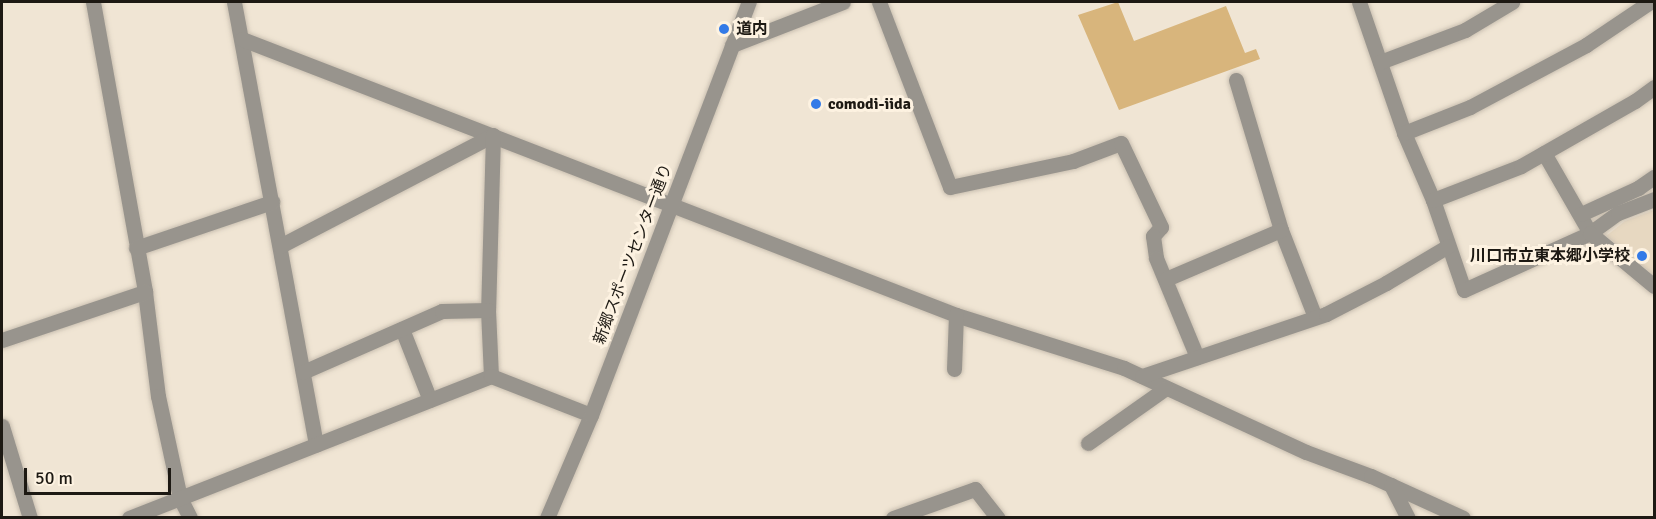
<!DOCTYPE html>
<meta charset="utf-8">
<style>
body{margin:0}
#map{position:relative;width:1656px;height:519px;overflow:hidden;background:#f0e5d4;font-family:Signika,"Noto Sans JP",sans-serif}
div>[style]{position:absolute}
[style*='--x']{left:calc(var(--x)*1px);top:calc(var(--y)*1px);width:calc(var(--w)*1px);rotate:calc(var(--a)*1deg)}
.built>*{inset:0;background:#e7d8c1}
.green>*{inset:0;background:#d8b57c}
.roads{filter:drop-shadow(0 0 2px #cac0b1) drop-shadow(0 0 2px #cac0b1)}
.minor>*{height:15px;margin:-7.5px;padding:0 7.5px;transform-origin:7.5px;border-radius:7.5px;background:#98948d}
.tertiary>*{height:15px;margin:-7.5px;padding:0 7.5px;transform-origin:7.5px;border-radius:7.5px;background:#98948d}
.dots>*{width:16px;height:16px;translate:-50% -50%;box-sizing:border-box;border:3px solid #fdf2e1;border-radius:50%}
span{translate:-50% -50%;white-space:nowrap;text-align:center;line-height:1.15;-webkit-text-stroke:6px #fdf2e1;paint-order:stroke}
.poi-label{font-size:16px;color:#1d1913;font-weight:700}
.left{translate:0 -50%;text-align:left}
.right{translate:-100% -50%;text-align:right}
.street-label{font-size:16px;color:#1d1913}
.frame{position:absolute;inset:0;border:3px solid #1d1913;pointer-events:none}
.scale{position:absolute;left:24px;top:468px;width:147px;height:27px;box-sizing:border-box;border:3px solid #1d1913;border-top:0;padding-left:8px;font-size:18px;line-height:21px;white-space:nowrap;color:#1d1913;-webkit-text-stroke:4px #fdf2e1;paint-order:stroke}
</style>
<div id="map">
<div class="built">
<div style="clip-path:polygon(1654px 210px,1654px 276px,1606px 236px,1625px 221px)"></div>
</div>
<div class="green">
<div style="clip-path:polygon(1118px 2px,1134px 41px,1226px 6px,1245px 53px,1256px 49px,1260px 59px,1119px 110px,1078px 15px)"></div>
</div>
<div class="roads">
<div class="minor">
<div style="--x:93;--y:2;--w:295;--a:79.8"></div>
<div style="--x:145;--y:292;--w:105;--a:82.9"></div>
<div style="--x:158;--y:396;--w:104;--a:77.8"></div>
<div style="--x:180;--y:498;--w:22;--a:63"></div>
<div style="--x:234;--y:2;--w:450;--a:79.5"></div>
<div style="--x:879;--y:2;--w:198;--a:69"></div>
<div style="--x:950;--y:187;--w:126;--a:-11.9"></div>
<div style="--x:1073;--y:161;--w:51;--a:-20.6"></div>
<div style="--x:1121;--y:143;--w:93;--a:64.5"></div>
<div style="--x:1161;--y:227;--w:12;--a:132"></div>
<div style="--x:1153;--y:236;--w:22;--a:82"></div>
<div style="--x:1156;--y:258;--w:107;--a:67.5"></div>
<div style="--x:1359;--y:2;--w:139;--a:71"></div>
<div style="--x:1404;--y:133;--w:73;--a:66.6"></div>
<div style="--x:1433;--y:200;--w:95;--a:71"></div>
<div style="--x:1464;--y:290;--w:138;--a:-24.3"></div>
<div style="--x:1590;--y:233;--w:34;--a:-36"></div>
<div style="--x:1618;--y:213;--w:39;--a:-21"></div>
<div style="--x:242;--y:39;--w:765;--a:21.13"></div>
<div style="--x:956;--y:315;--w:176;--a:17.5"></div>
<div style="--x:1124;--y:368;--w:200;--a:24.8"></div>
<div style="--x:1306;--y:452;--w:69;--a:20.3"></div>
<div style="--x:1371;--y:476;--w:101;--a:24.5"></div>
<div style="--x:732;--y:45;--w:119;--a:-21.2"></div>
<div style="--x:1380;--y:62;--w:91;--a:-20.6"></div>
<div style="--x:1465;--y:30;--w:55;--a:-30.8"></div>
<div style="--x:1236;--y:80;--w:157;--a:73.3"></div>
<div style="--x:1281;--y:230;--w:93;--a:68.7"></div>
<div style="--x:1404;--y:133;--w:71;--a:-21.5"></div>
<div style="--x:1470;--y:107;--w:132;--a:-28.1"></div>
<div style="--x:1586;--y:45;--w:77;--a:-33.9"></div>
<div style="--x:1544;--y:153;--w:92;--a:60.1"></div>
<div style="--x:1590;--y:233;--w:83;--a:39.6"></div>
<div style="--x:1433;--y:200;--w:94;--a:-21.1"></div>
<div style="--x:1521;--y:166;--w:131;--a:-29.7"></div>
<div style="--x:1635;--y:101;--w:24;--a:-36"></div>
<div style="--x:1581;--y:214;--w:63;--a:-24.5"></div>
<div style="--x:1638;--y:188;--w:19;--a:-35"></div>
<div style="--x:280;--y:246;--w:240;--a:-27.5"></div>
<div style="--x:493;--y:135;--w:175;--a:91.6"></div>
<div style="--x:488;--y:310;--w:66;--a:87.4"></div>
<div style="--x:136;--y:248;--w:144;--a:-18.7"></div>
<div style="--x:1166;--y:279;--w:125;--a:-23.1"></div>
<div style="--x:402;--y:329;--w:76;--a:68.5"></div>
<div style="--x:2;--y:340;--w:151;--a:-18.6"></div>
<div style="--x:954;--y:369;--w:54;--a:-87.9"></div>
<div style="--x:303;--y:372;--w:152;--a:-23.7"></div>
<div style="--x:442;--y:311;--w:46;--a:-1.2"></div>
<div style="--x:1142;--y:376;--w:194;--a:-18.6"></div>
<div style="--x:1326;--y:314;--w:68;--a:-27.3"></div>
<div style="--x:1386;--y:283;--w:72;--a:-30.8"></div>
<div style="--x:2;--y:426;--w:96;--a:73.1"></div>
<div style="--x:1088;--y:443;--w:95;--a:-35.2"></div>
<div style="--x:1391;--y:485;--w:37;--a:63"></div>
<div style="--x:129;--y:518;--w:389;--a:-21.4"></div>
<div style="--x:491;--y:376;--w:107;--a:21.3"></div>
<div style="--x:893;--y:518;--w:87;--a:-19.5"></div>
<div style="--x:975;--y:489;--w:37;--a:52"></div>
</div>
<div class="tertiary">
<div style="--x:547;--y:518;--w:112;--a:-66.9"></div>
<div style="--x:591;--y:415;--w:442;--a:-69.1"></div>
</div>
</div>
<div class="dots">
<div style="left:724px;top:29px;background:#337ae7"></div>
<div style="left:816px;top:104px;background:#337ae7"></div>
<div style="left:1642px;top:256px;background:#337ae7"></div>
</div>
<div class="poi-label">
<span class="left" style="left:736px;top:29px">道内</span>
<span class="left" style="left:828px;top:104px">comodi-iida</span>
<span class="right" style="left:1630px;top:256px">川口市立東本郷小学校</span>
</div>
<div class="street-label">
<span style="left:633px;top:254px;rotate:-69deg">新郷スポーツセンター通り</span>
</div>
<div class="frame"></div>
<div class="scale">50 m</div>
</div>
